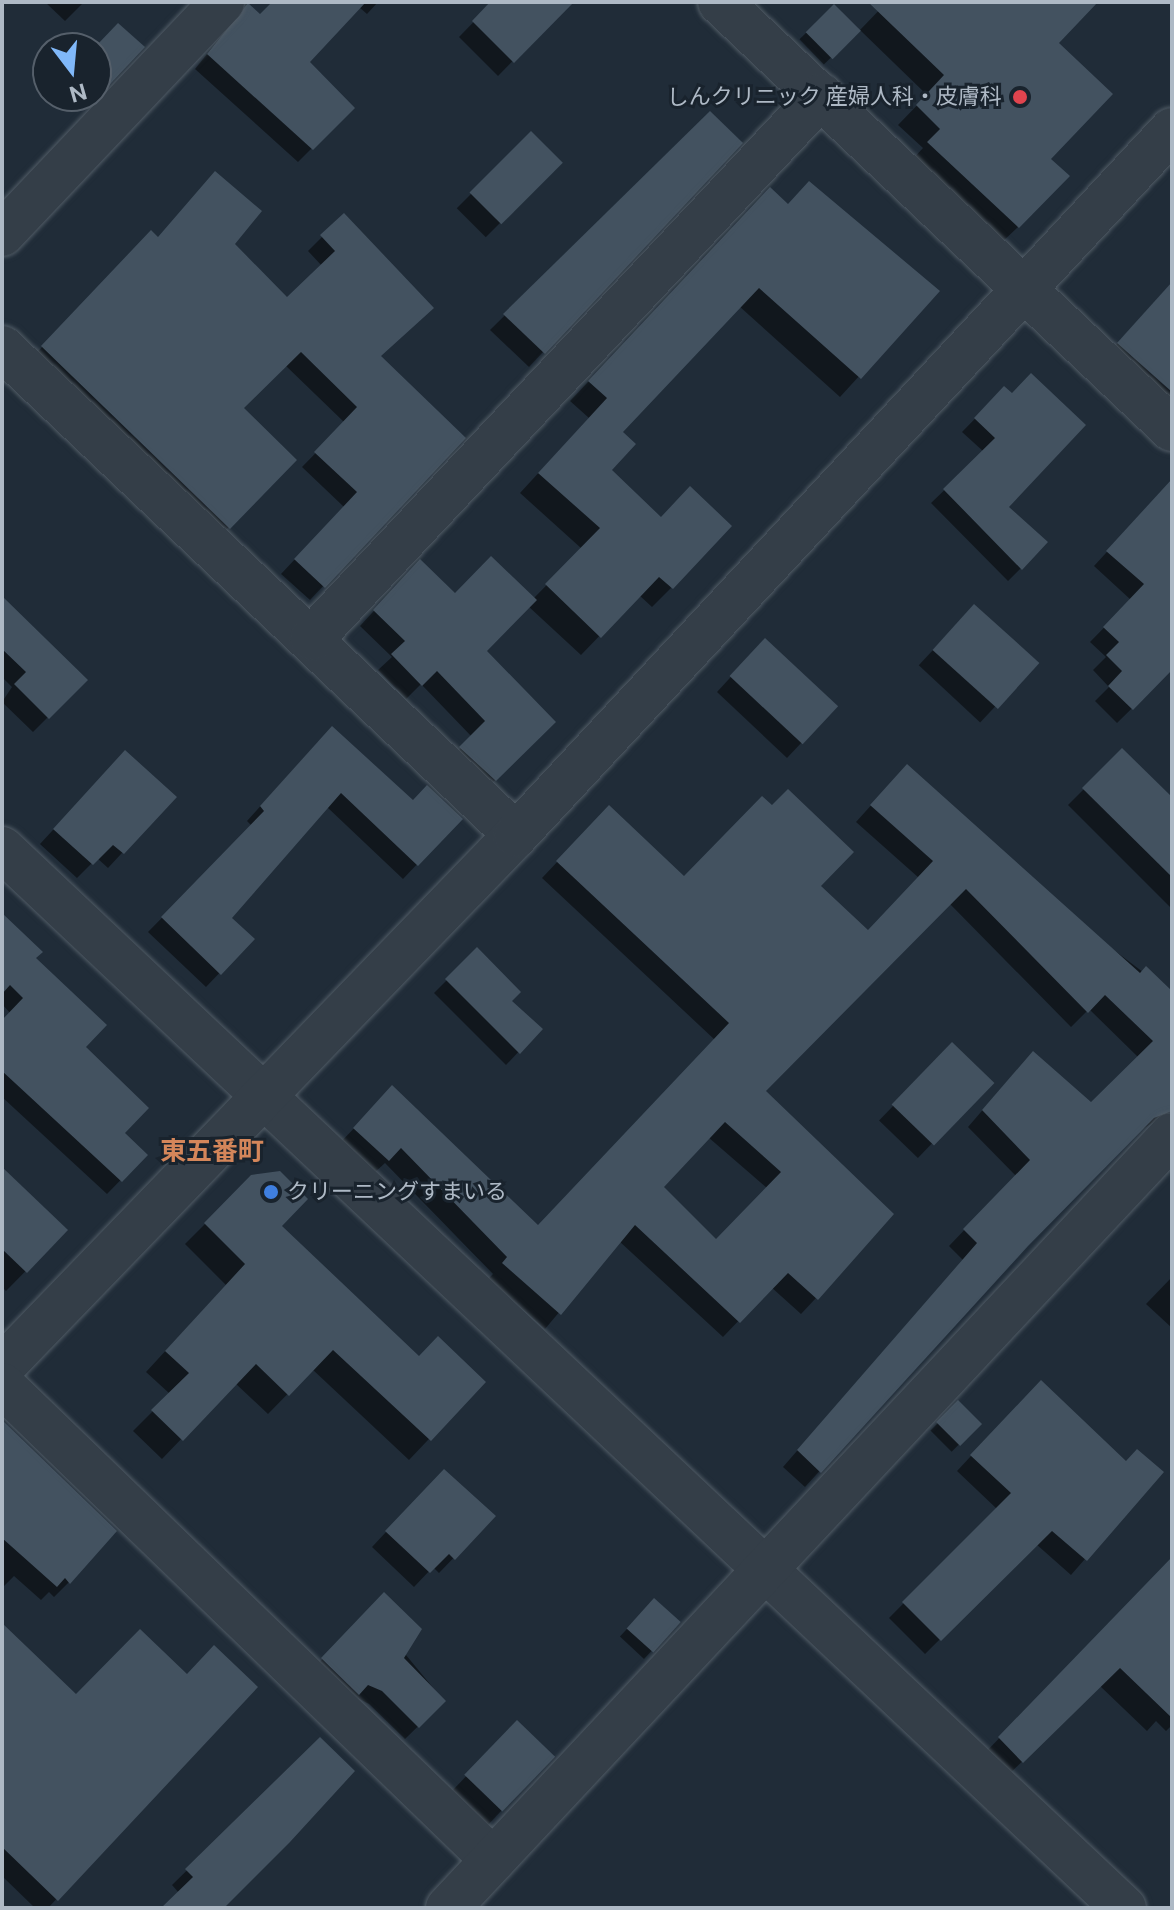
<!DOCTYPE html>
<meta charset="utf-8">
<style>
body{margin:0}
#map{position:relative;width:1174px;height:1910px;overflow:hidden;background:#202c38;font-family:"Public Sans","Noto Sans JP",sans-serif}
div>[style]{position:absolute}
[style*='--x']{left:calc(var(--x)*1px);top:calc(var(--y)*1px);width:calc(var(--w)*1px);rotate:calc(var(--a)*1deg)}
.shadow>*{inset:0;background:#0007;transform-origin:0 0}
.building>*{inset:0;background:#435260;transform-origin:0 0}
.roads{filter:drop-shadow(0 0 2px #515c66) drop-shadow(0 0 2px #515c66)}
.minor>*{height:44px;margin:-22px;padding:0 22px;transform-origin:22px;border-radius:22px;background:#343e48}
.dots>*{width:22px;height:22px;translate:-50% -50%;box-sizing:border-box;border:4px solid #19232d;border-radius:50%}
span{translate:-50% -50%;white-space:nowrap;text-align:center;line-height:1.15;-webkit-text-stroke:6px #19232d;paint-order:stroke}
.poi-label{font-size:22px;color:#aeb9c5}
.right{translate:-100% -50%;text-align:right}
.left{translate:0 -50%;text-align:left}
.quarter-label{font-size:26px;color:#d4865a;font-weight:700}
.frame{position:absolute;inset:0;border:4px solid #aeb9c5;pointer-events:none}
.north{position:absolute;left:32px;top:32px;width:80px;height:80px;box-sizing:border-box;background:#19232d;border:2px solid #555f6a;border-radius:50%;rotate:164deg;font-size:22px;font-weight:700;line-height:32px;text-align:center;color:#aeb9c5}
.north::after{content:'';display:block;margin:auto;width:28px;height:36px;background:#80b8f9;clip-path:polygon(50% 0,100% 100%,50% 72%,0 100%)}
</style>
<div id="map">
<div class="shadow">
<div style="clip-path:polygon(45px 2px,84px 2px,65px 21px)"></div>
<div style="clip-path:polygon(273px 2px,378px 2px,367px 14px,359px 7px,307px 62px,352px 108px,298px 162px,195px 69px,234px 20px,260px 16px)"></div>
<div style="clip-path:polygon(493px 2px,571px 2px,498px 76px,459px 37px)"></div>
<div style="clip-path:polygon(1095px 2px,1056px 43px,1048px 159px,1018px 227px,999px 245px,910px 162px,923px 148px,898px 125px,927px 95px,860px 30px,887px 2px)"></div>
<div style="left:834px;top:6px;width:35px;height:48px;rotate:46deg"></div>
<div style="clip-path:polygon(68px 96px,96px 96px,82px 109px)"></div>
<div style="clip-path:polygon(710px 114px,543px 352px,529px 367px,490px 330px)"></div>
<div style="left:531px;top:134px;width:41px;height:105px;rotate:45deg"></div>
<div style="clip-path:polygon(787px 206px,937px 291px,840px 397px,739px 306px,620px 432px,609px 470px,671px 588px,652px 607px,639px 595px,581px 655px,528px 606px,484px 651px,553px 722px,480px 795px,446px 763px,472px 737px,421px 684px,406px 699px,378px 670px,392px 657px,360px 626px,406px 576px,455px 595px,533px 599px,582px 549px,520px 493px,589px 418px,570px 401px,751px 209px)"></div>
<div style="clip-path:polygon(343px 216px,379px 357px,463px 438px,310px 600px,281px 574px,344px 507px,302px 467px,345px 423px,285px 365px,241px 408px,295px 460px,215px 541px,28px 362px,137px 247px,157px 238px,232px 244px,287px 300px,322px 266px,308px 251px)"></div>
<div style="clip-path:polygon(1172px 299px,1172px 419px,1104px 358px,1150px 308px)"></div>
<div style="clip-path:polygon(1004px 389px,1006px 507px,1021px 568px,1008px 581px,931px 503px,984px 452px,962px 432px)"></div>
<div style="clip-path:polygon(1172px 496px,1172px 669px,1117px 723px,1095px 701px,1109px 687px,1093px 670px,1106px 657px,1090px 642px,1131px 600px,1094px 566px,1151px 504px)"></div>
<div style="clip-path:polygon(2px 599px,85px 680px,33px 732px,2px 702px,12px 687px,2px 677px)"></div>
<div style="left:974px;top:606px;width:84px;height:81px;rotate:43deg"></div>
<div style="clip-path:polygon(751px 655px,836px 706px,787px 758px,717px 692px)"></div>
<div style="clip-path:polygon(318px 742px,412px 802px,460px 819px,403px 879px,327px 807px,229px 919px,252px 939px,206px 987px,148px 932px,252px 826px,247px 821px)"></div>
<div style="clip-path:polygon(1122px 751px,1172px 801px,1172px 909px,1068px 805px)"></div>
<div style="clip-path:polygon(111px 767px,174px 797px,108px 868px,97px 858px,77px 878px,40px 844px)"></div>
<div style="clip-path:polygon(evenodd,892px 782px,1172px 994px,1172px 1111px,1136px 1133px,1027px 1244px,805px 1487px,783px 1467px,963px 1260px,949px 1246px,1016px 1176px,968px 1127px,1018px 1069px,1091px 1105px,1139px 1058px,1089px 1009px,1071px 1027px,949px 903px,763px 1091px,816px 1298px,801px 1314px,771px 1287px,723px 1337px,619px 1241px,545px 1329px,488px 1279px,493px 1274px,385px 1163px,372px 1175px,339px 1144px,377px 1104px,538px 1227px,715px 1040px,542px 878px,594px 823px,684px 878px,818px 886px,867px 932px,919px 878px,856px 822px,892px 782px,708px 1137px,767px 1188px,716px 1241px,662px 1187px,708px 1137px)"></div>
<div style="clip-path:polygon(2px 944px,33px 959px,122px 1133px,145px 1155px,107px 1194px,2px 1097px,2px 1022px,10px 1013px,2px 1004px)"></div>
<div style="clip-path:polygon(477px 950px,509px 1001px,540px 1029px,506px 1065px,434px 993px)"></div>
<div style="left:952px;top:1045px;width:54px;height:105px;rotate:44deg"></div>
<div style="clip-path:polygon(2px 1169px,66px 1230px,6px 1291px,2px 1287px)"></div>
<div style="clip-path:polygon(252px 1177px,279px 1226px,419px 1359px,483px 1382px,409px 1460px,312px 1369px,268px 1414px,235px 1383px,162px 1459px,133px 1431px,170px 1394px,146px 1372px,226px 1285px,185px 1244px)"></div>
<div style="clip-path:polygon(1172px 1277px,1172px 1328px,1146px 1304px)"></div>
<div style="clip-path:polygon(1026px 1397px,1125px 1463px,1161px 1472px,1071px 1575px,1036px 1544px,925px 1654px,889px 1618px,997px 1509px,957px 1471px)"></div>
<div style="left:958px;top:1403px;width:30px;height:39px;rotate:45deg"></div>
<div style="clip-path:polygon(2px 1444px,69px 1582px,54px 1597px,49px 1592px,41px 1600px,14px 1576px,2px 1588px)"></div>
<div style="clip-path:polygon(429px 1486px,493px 1517px,439px 1573px,433px 1567px,414px 1587px,372px 1547px)"></div>
<div style="clip-path:polygon(1172px 1560px,1172px 1725px,1166px 1731px,1156px 1721px,1147px 1731px,1100px 1686px,1003px 1780px,981px 1757px)"></div>
<div style="clip-path:polygon(384px 1595px,401px 1649px,444px 1701px,405px 1739px,369px 1704px,309px 1673px)"></div>
<div style="left:654px;top:1600px;width:33px;height:50px;rotate:43deg"></div>
<div style="clip-path:polygon(2px 1626px,76px 1697px,187px 1676px,255px 1688px,48px 1908px,35px 1908px,2px 1876px)"></div>
<div style="clip-path:polygon(517px 1723px,502px 1810px,488px 1825px,452px 1791px)"></div>
<div style="clip-path:polygon(320px 1740px,224px 1908px,164px 1908px,179px 1893px,172px 1885px)"></div>
</div>
<div class="building">
<div style="clip-path:polygon(272px 2px,366px 2px,310px 62px,355px 108px,313px 150px,207px 54px,248px 3px,260px 14px)"></div>
<div style="clip-path:polygon(490px 2px,574px 2px,514px 63px,472px 21px)"></div>
<div style="clip-path:polygon(868px 2px,1098px 2px,1059px 43px,1113px 94px,1051px 159px,1070px 176px,1019px 228px,927px 142px,940px 129px,916px 105px,944px 75px)"></div>
<div style="left:834px;top:4px;width:38px;height:40px;rotate:45deg"></div>
<div style="clip-path:polygon(118px 23px,145px 47px,96px 99px,96px 46px)"></div>
<div style="clip-path:polygon(710px 111px,743px 143px,545px 354px,503px 314px)"></div>
<div style="left:531px;top:131px;width:45px;height:87px;rotate:45deg"></div>
<div style="clip-path:polygon(215px 171px,262px 211px,235px 244px,287px 297px,335px 251px,320px 235px,344px 213px,434px 308px,381px 356px,466px 438px,325px 588px,294px 559px,357px 492px,314px 452px,357px 407px,301px 352px,244px 408px,297px 460px,230px 529px,41px 346px,151px 230px,158px 237px)"></div>
<div style="clip-path:polygon(809px 181px,940px 291px,861px 379px,759px 288px,623px 432px,636px 444px,612px 470px,661px 517px,690px 486px,732px 526px,673px 589px,659px 577px,601px 638px,545px 584px,600px 528px,538px 473px,607px 398px,588px 381px,770px 187px,788px 204px)"></div>
<div style="clip-path:polygon(1172px 282px,1172px 392px,1117px 343px)"></div>
<div style="clip-path:polygon(1031px 373px,1086px 425px,1009px 507px,1048px 542px,1022px 570px,943px 489px,995px 438px,974px 418px,1004px 386px,1012px 393px)"></div>
<div style="clip-path:polygon(1172px 479px,1172px 670px,1133px 710px,1108px 686px,1122px 671px,1106px 655px,1119px 642px,1103px 627px,1144px 584px,1106px 551px)"></div>
<div style="clip-path:polygon(491px 556px,537px 600px,487px 651px,556px 722px,496px 781px,459px 747px,485px 721px,437px 671px,422px 686px,391px 654px,405px 641px,373px 610px,420px 559px,455px 593px)"></div>
<div style="clip-path:polygon(2px 596px,88px 680px,49px 719px,14px 684px,26px 672px,2px 649px)"></div>
<div style="left:974px;top:604px;width:88px;height:62px;rotate:42deg"></div>
<div style="left:765px;top:638px;width:100px;height:52px;rotate:43deg"></div>
<div style="clip-path:polygon(332px 726px,413px 800px,427px 785px,463px 819px,418px 866px,341px 793px,232px 918px,255px 939px,221px 975px,161px 917px,264px 811px,260px 806px)"></div>
<div style="clip-path:polygon(1122px 748px,1172px 797px,1172px 877px,1082px 788px)"></div>
<div style="clip-path:polygon(125px 750px,177px 797px,124px 854px,113px 845px,93px 865px,53px 829px)"></div>
<div style="clip-path:polygon(evenodd,907px 764px,1140px 973px,1146px 966px,1172px 991px,1172px 1111px,1154px 1118px,1028px 1246px,821px 1473px,797px 1450px,977px 1243px,963px 1229px,1030px 1160px,982px 1110px,1033px 1051px,1091px 1102px,1153px 1041px,1105px 995px,1088px 1013px,966px 889px,766px 1091px,894px 1214px,818px 1300px,788px 1273px,740px 1323px,635px 1225px,561px 1315px,502px 1263px,507px 1257px,401px 1148px,389px 1161px,353px 1128px,392px 1085px,538px 1225px,729px 1023px,556px 861px,609px 805px,684px 876px,762px 796px,772px 805px,788px 789px,854px 852px,821px 886px,868px 930px,933px 861px,870px 805px,907px 764px,725px 1122px,781px 1172px,716px 1239px,664px 1187px,725px 1122px)"></div>
<div style="clip-path:polygon(2px 913px,43px 952px,36px 958px,107px 1025px,86px 1047px,149px 1108px,125px 1133px,148px 1155px,122px 1182px,2px 1071px,2px 1020px,23px 998px,10px 985px,2px 994px)"></div>
<div style="clip-path:polygon(477px 947px,521px 992px,512px 1001px,543px 1029px,520px 1054px,445px 979px)"></div>
<div style="left:952px;top:1042px;width:59px;height:87px;rotate:44deg"></div>
<div style="clip-path:polygon(2px 1167px,68px 1230px,27px 1273px,2px 1249px)"></div>
<div style="clip-path:polygon(280px 1171px,308px 1199px,282px 1226px,419px 1356px,438px 1336px,486px 1382px,431px 1441px,333px 1350px,289px 1396px,256px 1364px,183px 1441px,151px 1410px,189px 1373px,165px 1351px,245px 1264px,204px 1223px,251px 1175px)"></div>
<div style="clip-path:polygon(1041px 1380px,1126px 1461px,1137px 1449px,1164px 1472px,1087px 1561px,1052px 1531px,941px 1641px,902px 1602px,1011px 1493px,970px 1455px)"></div>
<div style="left:958px;top:1400px;width:34px;height:31px;rotate:45deg"></div>
<div style="clip-path:polygon(2px 1420px,117px 1531px,70px 1584px,65px 1578px,57px 1587px,2px 1538px)"></div>
<div style="clip-path:polygon(444px 1469px,496px 1516px,455px 1560px,449px 1554px,430px 1573px,385px 1531px)"></div>
<div style="clip-path:polygon(1172px 1557px,1172px 1718px,1120px 1668px,1023px 1763px,998px 1737px)"></div>
<div style="clip-path:polygon(384px 1592px,422px 1629px,404px 1658px,446px 1701px,419px 1728px,382px 1691px,368px 1685px,359px 1695px,321px 1658px)"></div>
<div style="left:654px;top:1598px;width:36px;height:41px;rotate:42deg"></div>
<div style="clip-path:polygon(2px 1623px,76px 1694px,140px 1629px,187px 1674px,214px 1645px,258px 1687px,58px 1901px,2px 1847px)"></div>
<div style="left:517px;top:1720px;width:53px;height:76px;rotate:44deg"></div>
<div style="clip-path:polygon(320px 1737px,355px 1771px,290px 1842px,224px 1908px,161px 1908px,193px 1877px,185px 1869px)"></div>
</div>
<div class="roads">
<div class="minor">
<div style="--x:720;--y:2;--w:622;--a:43.37"></div>
<div style="--x:2;--y:234;--w:320;--a:-46.5"></div>
<div style="--x:2;--y:348;--w:708;--a:43.45"></div>
<div style="--x:312;--y:638;--w:744;--a:-46.8"></div>
<div style="--x:2;--y:849;--w:1543;--a:43.35"></div>
<div style="--x:2;--y:1367;--w:740;--a:-45.99"></div>
<div style="--x:516;--y:835;--w:963;--a:-47.06"></div>
<div style="--x:2;--y:1385;--w:683;--a:44.05"></div>
<div style="--x:448;--y:1908;--w:1059;--a:-46.87"></div>
</div>
</div>
<div class="dots">
<div style="left:1020px;top:97px;background:#e0444e"></div>
<div style="left:271px;top:1192px;background:#3f7fe0"></div>
</div>
<div class="poi-label">
<span class="right" style="left:1002px;top:97px">しんクリニック 産婦人科・皮膚科</span>
<span class="left" style="left:287px;top:1192px">クリーニングすまいる</span>
</div>
<div class="quarter-label">
<span style="left:212px;top:1151px">東五番町</span>
</div>
<div class="frame"></div>
<div class="north">N</div>
</div>
